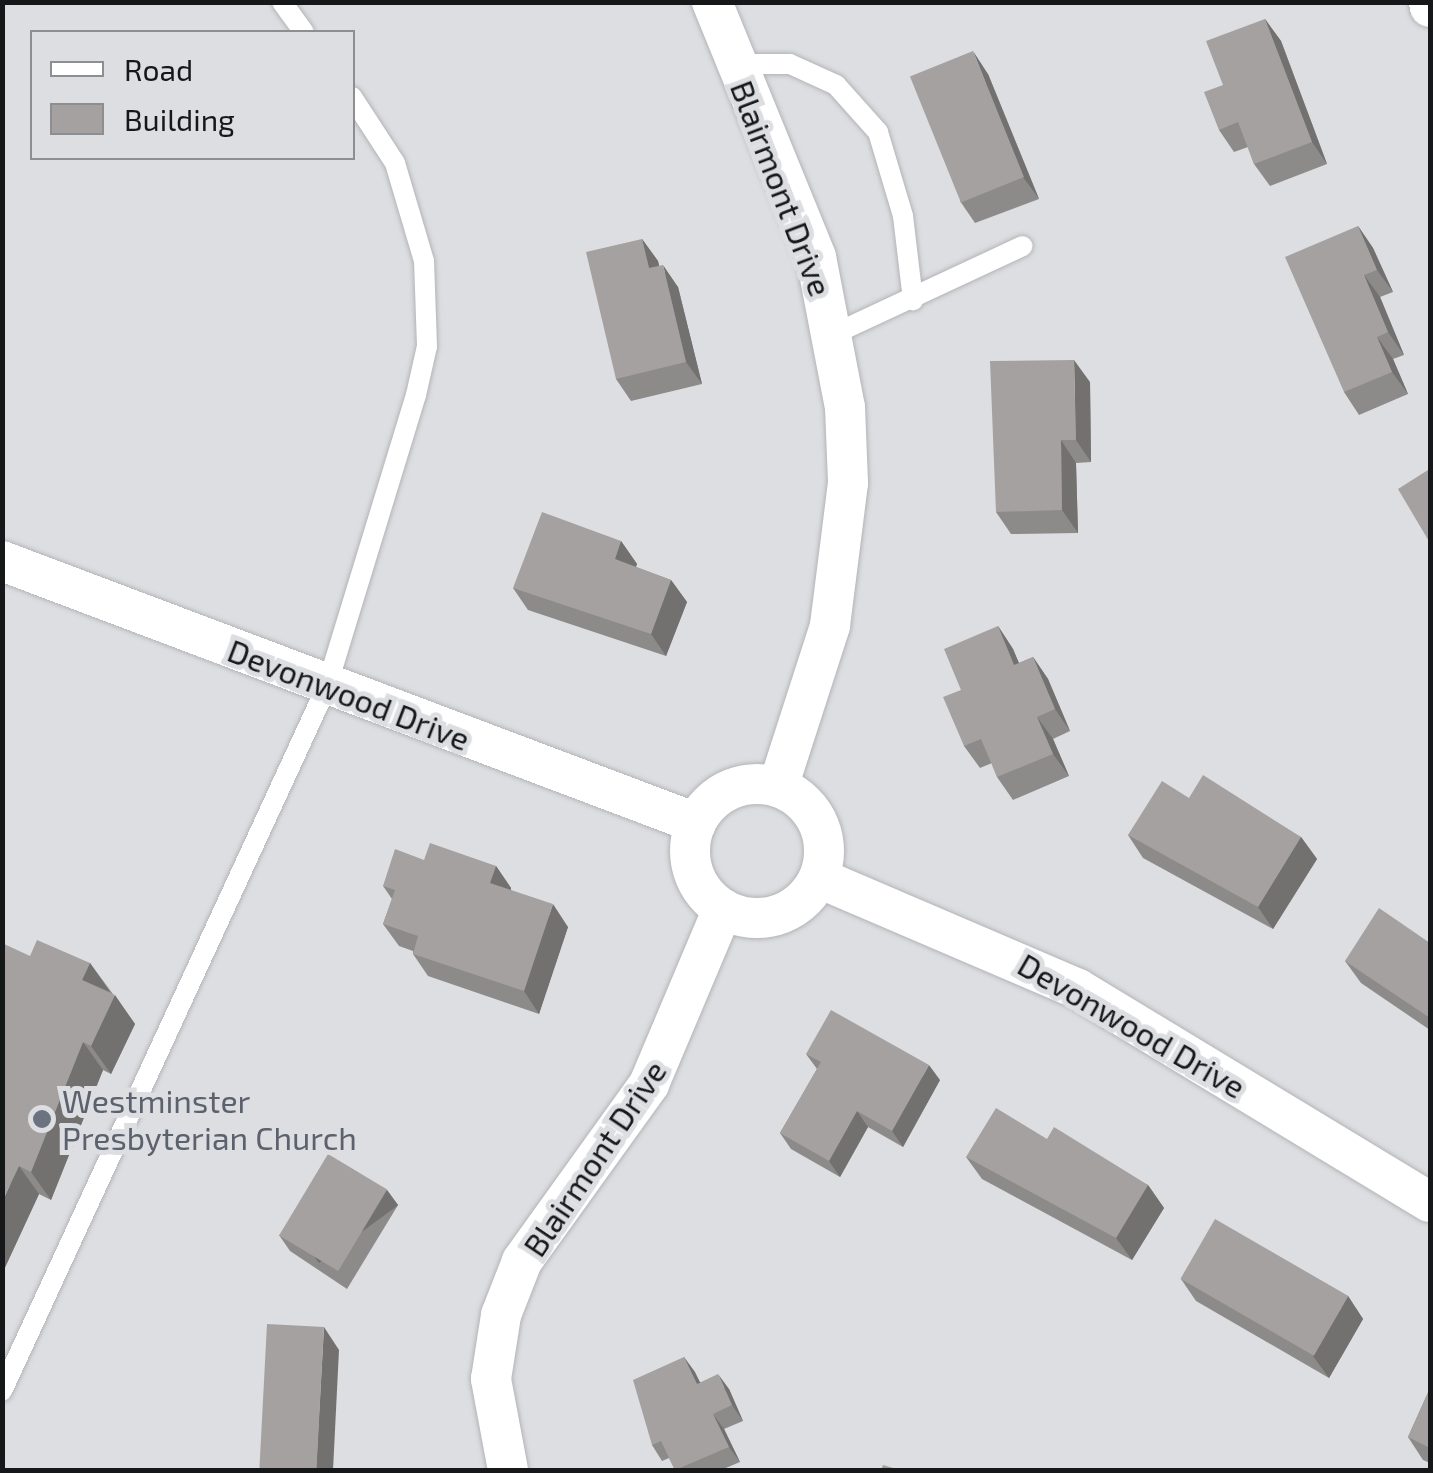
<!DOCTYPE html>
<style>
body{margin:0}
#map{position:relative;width:1433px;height:1473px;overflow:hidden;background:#dddee1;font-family:"Exo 2",sans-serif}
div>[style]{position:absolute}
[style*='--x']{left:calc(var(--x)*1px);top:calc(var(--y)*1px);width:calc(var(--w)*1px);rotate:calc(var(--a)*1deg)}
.roads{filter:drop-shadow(0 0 2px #b3b4b7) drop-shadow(0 0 2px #b3b4b7)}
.lane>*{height:20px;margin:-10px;padding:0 10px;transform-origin:10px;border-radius:10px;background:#fff}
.street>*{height:40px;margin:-20px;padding:0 20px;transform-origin:20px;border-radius:20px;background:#fff}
.street>.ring{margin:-20px;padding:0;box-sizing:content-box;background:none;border:40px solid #fff;border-radius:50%}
.wall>*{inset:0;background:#8d8a8a}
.shaded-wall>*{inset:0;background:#737170;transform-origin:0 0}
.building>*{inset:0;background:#a4a1a0;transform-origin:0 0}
.dots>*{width:28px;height:28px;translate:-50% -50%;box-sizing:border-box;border:5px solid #dddee1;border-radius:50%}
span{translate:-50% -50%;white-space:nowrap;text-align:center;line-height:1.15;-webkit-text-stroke:10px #dddee1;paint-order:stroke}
.street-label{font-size:32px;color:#161718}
.worship-label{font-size:32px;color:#5b616d}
.left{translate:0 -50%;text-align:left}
.frame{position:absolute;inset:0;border:5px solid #161718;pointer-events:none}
.legend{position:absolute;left:30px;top:30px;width:325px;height:130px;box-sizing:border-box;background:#dddee1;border:2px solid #8d8e91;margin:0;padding:12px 18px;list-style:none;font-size:30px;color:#161718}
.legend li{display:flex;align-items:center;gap:20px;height:50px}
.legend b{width:50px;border:2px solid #8d8e91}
</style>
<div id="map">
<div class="roads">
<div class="lane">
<div style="--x:282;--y:2;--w:37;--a:54"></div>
<div style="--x:735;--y:64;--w:55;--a:0"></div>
<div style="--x:790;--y:64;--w:51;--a:24.5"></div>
<div style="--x:836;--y:85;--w:63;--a:48.2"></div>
<div style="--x:878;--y:132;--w:88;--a:73.4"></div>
<div style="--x:903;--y:216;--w:85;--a:83.2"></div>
<div style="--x:834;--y:334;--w:208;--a:-25"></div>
<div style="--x:2;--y:1391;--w:776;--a:-65.25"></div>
<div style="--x:327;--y:686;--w:304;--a:-73"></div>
<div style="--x:416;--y:395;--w:50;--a:-77.3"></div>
<div style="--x:427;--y:346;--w:85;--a:-92"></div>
<div style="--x:424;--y:261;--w:102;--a:-106.5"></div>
<div style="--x:395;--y:163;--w:79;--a:-123.1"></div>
</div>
<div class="street">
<div style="--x:712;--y:2;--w:275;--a:67.8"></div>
<div style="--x:816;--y:257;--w:153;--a:79.1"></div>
<div style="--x:845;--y:407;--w:76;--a:87.7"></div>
<div style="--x:848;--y:483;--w:144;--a:97.2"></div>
<div style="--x:830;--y:626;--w:169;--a:107.9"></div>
<div style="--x:1429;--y:2;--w:5;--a:79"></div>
<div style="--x:2;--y:561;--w:742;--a:20.68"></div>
<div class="ring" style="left:690px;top:784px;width:94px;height:94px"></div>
<div style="--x:819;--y:878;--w:282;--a:23.2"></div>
<div style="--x:1078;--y:989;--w:411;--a:31.2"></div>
<div style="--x:508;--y:1470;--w:93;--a:-100.6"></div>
<div style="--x:491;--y:1379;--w:65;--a:-81.1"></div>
<div style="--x:501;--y:1315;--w:58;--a:-68.7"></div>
<div style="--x:522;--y:1261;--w:218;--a:-54.3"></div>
<div style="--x:649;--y:1084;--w:190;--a:-67.1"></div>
</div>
</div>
<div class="wall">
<div style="clip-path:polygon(1265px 19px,1281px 41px,1327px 164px,1270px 186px,1254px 164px,1248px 147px,1234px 152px,1219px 130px,1223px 85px)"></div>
<div style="clip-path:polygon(988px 74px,1039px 199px,975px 223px,960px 201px)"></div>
<div style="clip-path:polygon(1358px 226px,1373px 248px,1393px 292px,1380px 297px,1404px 355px,1393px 359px,1408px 394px,1359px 415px,1344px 392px)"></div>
<div style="clip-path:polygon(642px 239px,658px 261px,659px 266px,678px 287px,702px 384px,631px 401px,616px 379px)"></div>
<div style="clip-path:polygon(1090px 382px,1091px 462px,1076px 463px,1078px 533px,1011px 534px,996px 512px)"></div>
<div style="clip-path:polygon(621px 541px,637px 564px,636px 567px,671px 580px,687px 602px,666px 656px,528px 610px,513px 588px)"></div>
<div style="clip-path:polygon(998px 626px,1013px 649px,1019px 663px,1033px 657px,1048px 679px,1070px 731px,1053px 739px,1069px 776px,1013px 800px,997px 777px,992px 763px,980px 768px,964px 746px,961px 690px)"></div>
<div style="clip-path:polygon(1189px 798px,1301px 837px,1317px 859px,1273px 929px,1143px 858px,1128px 835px)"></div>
<div style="clip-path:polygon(424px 860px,496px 866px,511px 888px,511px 890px,568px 927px,539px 1014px,428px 976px,413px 954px,413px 951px,399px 946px,383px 924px,392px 899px,383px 886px)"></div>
<div style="clip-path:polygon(1430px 943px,1430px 1030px,1361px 983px,1345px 961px)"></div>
<div style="clip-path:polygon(30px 956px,90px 963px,135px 1024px,111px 1074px,103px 1070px,51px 1200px,39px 1194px,2px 1274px)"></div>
<div style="clip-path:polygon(806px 1054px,940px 1080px,903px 1147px,868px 1127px,840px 1177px,791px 1149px,780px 1133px,817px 1069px)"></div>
<div style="clip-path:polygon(1047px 1139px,1148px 1185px,1164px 1208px,1132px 1260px,982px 1179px,966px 1157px)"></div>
<div style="clip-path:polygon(387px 1190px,398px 1205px,347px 1289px,290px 1251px,279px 1235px)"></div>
<div style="clip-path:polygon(1181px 1279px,1348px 1296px,1363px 1319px,1329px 1378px,1196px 1301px)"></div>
<div style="clip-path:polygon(684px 1357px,700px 1382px,729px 1389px,743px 1421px,724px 1429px,740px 1462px,721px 1470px,675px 1470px,669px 1458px,662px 1461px,652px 1445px)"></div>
<div style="clip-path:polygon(1430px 1388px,1430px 1463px,1423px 1460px,1408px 1437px)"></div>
</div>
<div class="shaded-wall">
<div style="clip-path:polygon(1265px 19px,1281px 41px,1327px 164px,1312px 142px)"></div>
<div style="clip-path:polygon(973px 51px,988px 74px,1039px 199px,1023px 177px)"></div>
<div style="clip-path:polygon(1358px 226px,1373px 248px,1393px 292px,1377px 270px)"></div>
<div style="clip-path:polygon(642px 239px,658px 261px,665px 291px,649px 268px)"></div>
<div style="clip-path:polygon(663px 265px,678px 287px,702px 384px,686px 362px)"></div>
<div style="clip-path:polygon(1364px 275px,1380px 297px,1404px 355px,1388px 332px)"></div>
<div style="clip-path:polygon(1377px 337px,1393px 359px,1408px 394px,1392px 372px)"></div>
<div style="clip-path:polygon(1074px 360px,1090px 382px,1091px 462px,1076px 440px)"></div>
<div style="clip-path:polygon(1061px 440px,1076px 463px,1078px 533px,1062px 510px)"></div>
<div style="clip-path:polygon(621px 541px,637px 564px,630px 581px,615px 559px)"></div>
<div style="clip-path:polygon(671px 580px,687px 602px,666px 656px,651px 634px)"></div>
<div style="clip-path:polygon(998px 626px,1013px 649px,1029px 687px,1014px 665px)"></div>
<div style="clip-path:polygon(1033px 657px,1048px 679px,1070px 731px,1055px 709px)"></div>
<div style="clip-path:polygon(1037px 717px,1053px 739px,1069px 776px,1053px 754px)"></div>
<div style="clip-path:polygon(1301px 837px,1317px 859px,1273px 929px,1258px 907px)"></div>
<div style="clip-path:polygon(496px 866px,511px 888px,505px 905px,490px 883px)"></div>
<div style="clip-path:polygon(553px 904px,568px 927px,539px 1014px,524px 991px)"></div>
<div style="clip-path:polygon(90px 963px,110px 992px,82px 980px)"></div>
<div style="clip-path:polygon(115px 995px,135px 1024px,111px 1074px,91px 1046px)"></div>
<div style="clip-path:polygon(83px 1042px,103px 1070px,51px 1200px,31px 1172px)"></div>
<div style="clip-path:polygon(929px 1065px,940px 1080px,903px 1147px,892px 1131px)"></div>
<div style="clip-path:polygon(857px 1111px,868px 1127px,840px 1177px,829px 1161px)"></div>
<div style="clip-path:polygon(19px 1166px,39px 1194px,2px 1274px,2px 1202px)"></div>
<div style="clip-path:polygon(1148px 1185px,1164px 1208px,1132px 1260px,1116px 1238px)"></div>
<div style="left:387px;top:1190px;width:19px;height:98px;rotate:54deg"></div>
<div style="clip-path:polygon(1348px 1296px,1363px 1319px,1329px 1378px,1313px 1356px)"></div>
<div style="clip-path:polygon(324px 1327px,339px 1350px,333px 1470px,316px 1470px)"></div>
<div style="clip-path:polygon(684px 1357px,695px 1372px,708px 1399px,697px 1384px)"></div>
<div style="clip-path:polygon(718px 1374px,729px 1389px,743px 1421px,732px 1405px)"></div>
<div style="clip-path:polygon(713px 1414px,724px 1429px,740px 1462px,729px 1447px)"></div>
</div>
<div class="building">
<div style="clip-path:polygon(1265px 19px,1312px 142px,1254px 164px,1238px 122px,1219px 130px,1204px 92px,1223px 85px,1206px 41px)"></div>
<div style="left:973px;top:51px;width:136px;height:68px;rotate:68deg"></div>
<div style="clip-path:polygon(1358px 226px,1377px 270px,1364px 275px,1388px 332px,1377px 337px,1392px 372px,1344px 392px,1285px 257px)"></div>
<div style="clip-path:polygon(642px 239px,649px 268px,663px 265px,686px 362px,616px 379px,586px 252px)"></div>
<div style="clip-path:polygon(1074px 360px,1076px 440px,1061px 440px,1062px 510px,996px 512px,990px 361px)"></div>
<div style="clip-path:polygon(1428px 470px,1430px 473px,1430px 543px,1398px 489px)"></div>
<div style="clip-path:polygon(542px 512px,621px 541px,615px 559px,671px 580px,651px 634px,513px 588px)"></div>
<div style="clip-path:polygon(998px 626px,1014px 665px,1033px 657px,1055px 709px,1037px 717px,1053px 754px,997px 777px,981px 739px,964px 746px,943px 697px,961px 690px,944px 649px)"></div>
<div style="clip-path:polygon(1203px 775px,1301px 837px,1258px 907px,1128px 835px,1162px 781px,1189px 798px)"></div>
<div style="clip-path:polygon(430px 843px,496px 866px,490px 883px,553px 904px,524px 991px,413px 954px,418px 936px,383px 924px,395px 890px,383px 886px,395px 849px,424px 860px)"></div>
<div style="clip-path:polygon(1379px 908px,1430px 943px,1430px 1018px,1345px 961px)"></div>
<div style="clip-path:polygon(37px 940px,90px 963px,82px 980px,115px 995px,91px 1046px,83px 1042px,31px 1172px,19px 1166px,2px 1202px,2px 943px,30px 956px)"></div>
<div style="clip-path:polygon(831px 1010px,929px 1065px,892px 1131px,857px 1111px,829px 1161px,780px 1133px,821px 1062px,806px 1054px)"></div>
<div style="clip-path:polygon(996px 1108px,1047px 1139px,1054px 1127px,1148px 1185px,1116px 1238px,966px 1157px)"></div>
<div style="left:328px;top:1154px;width:69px;height:95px;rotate:31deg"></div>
<div style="left:1215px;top:1219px;width:154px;height:69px;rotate:30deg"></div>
<div style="left:267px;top:1324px;width:57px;height:146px;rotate:3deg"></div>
<div style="clip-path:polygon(684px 1357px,697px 1384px,718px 1374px,732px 1405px,713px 1414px,729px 1447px,675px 1470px,661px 1441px,652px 1445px,633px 1380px)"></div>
<div style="clip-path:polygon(1430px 1388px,1430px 1448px,1408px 1437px)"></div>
<div style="clip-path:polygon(883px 1465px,900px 1470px,881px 1470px)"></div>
</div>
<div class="dots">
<div style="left:42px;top:1119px;background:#6b7280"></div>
</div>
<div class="street-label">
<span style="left:782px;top:188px;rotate:69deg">Blairmont Drive</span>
<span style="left:349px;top:694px;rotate:21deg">Devonwood Drive</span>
<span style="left:1132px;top:1025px;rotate:30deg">Devonwood Drive</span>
<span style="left:594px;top:1158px;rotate:-56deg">Blairmont Drive</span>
</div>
<div class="worship-label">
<span class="left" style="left:62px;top:1119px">Westminster<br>Presbyterian Church</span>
</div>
<div class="frame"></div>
<ul class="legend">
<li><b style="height:12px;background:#fff"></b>Road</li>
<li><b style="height:28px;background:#a4a1a0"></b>Building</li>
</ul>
</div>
